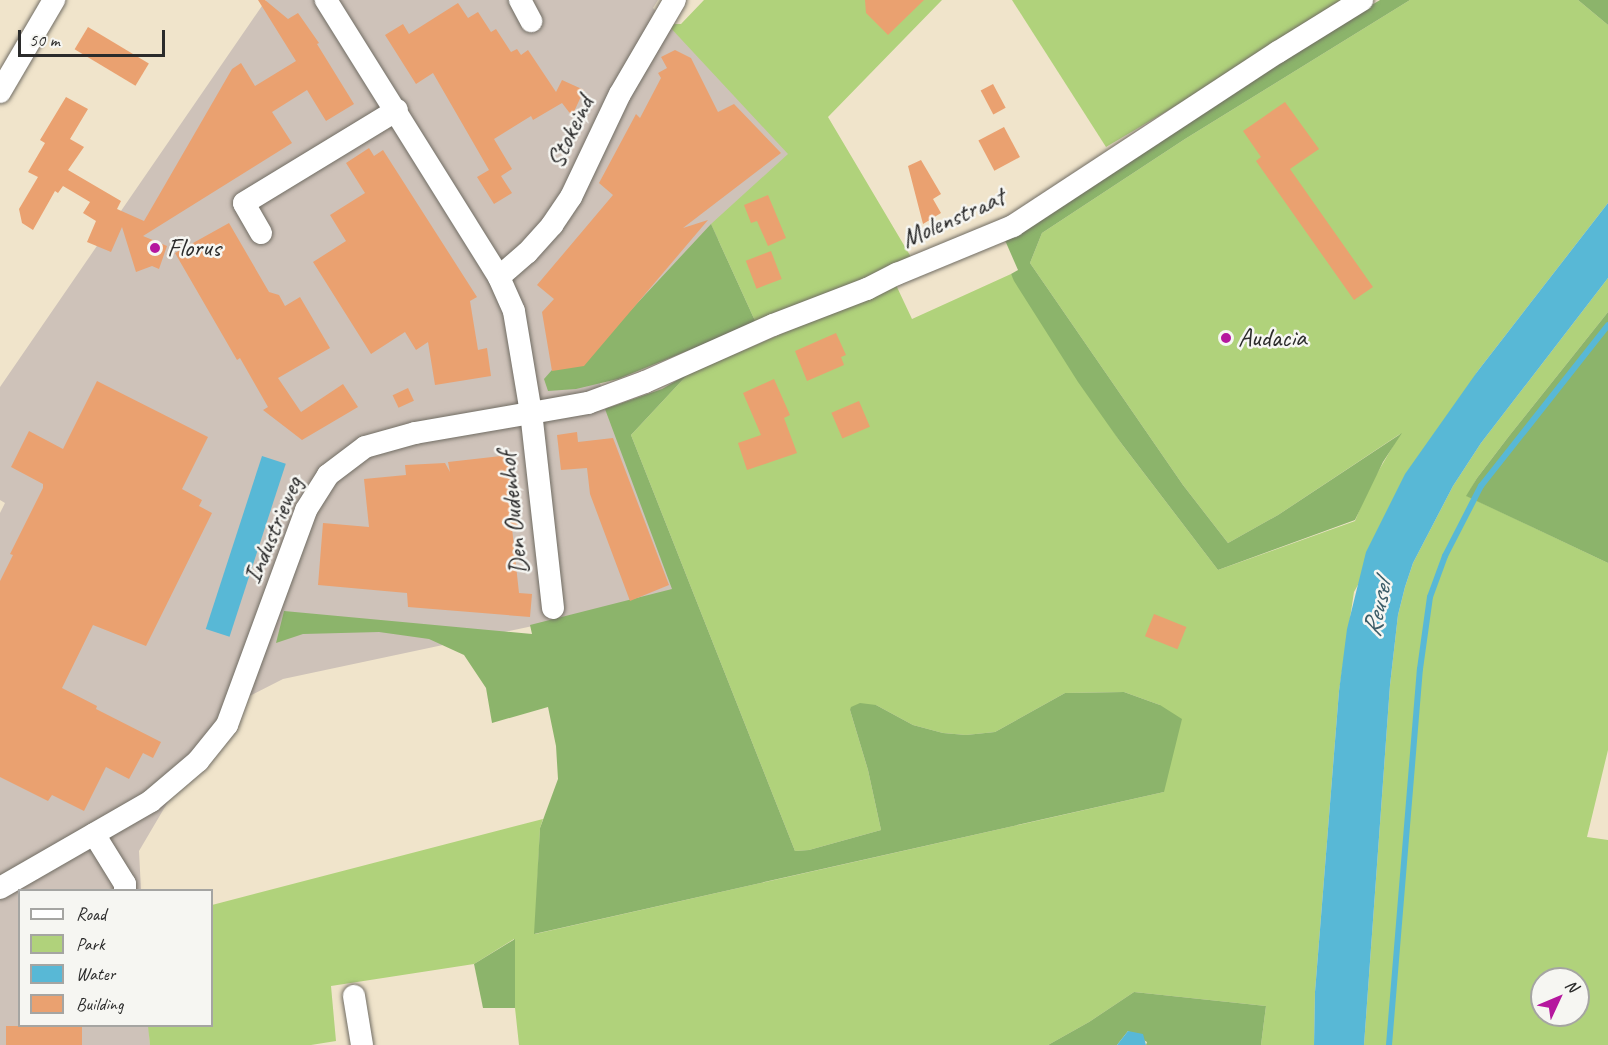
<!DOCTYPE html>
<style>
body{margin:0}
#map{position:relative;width:1608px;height:1045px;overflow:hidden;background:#f0e4cb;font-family:Caveat,sans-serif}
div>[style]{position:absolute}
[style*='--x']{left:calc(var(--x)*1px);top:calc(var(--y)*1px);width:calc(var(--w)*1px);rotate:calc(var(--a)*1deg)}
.industrial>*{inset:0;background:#cec2b9}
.green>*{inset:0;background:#b0d27b}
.forest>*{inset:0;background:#8cb46b}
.water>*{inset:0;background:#58b8d6;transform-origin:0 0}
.stream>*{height:6px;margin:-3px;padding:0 3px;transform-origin:3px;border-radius:3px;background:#58b8d6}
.building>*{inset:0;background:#eaa170;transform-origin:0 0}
.roads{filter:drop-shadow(0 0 2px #706c63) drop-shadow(0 0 2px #706c63)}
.minor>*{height:22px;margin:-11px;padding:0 11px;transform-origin:11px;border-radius:11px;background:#fff}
.dots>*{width:16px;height:16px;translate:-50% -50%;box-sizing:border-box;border:3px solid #f6f6f2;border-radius:50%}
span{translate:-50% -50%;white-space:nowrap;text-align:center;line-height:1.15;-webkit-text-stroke:5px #f6f6f2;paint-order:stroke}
.street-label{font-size:26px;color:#2b2b2b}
.poi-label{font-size:26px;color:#2b2b2b}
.left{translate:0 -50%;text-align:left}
.water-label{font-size:27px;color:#3b5c67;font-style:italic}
.legend{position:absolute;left:18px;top:889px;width:195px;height:138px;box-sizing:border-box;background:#f6f6f2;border:2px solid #a5a5a2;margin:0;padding:8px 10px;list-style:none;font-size:18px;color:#2b2b2b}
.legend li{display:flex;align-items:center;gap:12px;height:30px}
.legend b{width:30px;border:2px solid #a5a5a2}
.north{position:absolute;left:1530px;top:967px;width:60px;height:60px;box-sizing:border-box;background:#f6f6f2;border:2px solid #a5a5a2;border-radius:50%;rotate:46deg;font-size:16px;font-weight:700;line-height:24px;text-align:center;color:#2b2b2b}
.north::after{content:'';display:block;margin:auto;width:21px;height:27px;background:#b5179e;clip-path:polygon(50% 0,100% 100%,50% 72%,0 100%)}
.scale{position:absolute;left:18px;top:30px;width:147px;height:27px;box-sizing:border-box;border:3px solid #2b2b2b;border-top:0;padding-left:8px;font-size:18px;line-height:21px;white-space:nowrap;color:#2b2b2b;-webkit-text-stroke:4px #f6f6f2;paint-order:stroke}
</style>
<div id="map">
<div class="industrial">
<div style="clip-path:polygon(266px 0,658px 0,653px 8px,791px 156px,598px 378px,678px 591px,547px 623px,283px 679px,222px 710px,139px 851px,141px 890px,20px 890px,20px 1026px,149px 1026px,150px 1045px,0 1045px,0 513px,5px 503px,0 500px,0 387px)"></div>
</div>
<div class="green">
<div style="clip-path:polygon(704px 0,942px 0,828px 117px,911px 257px,864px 280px,756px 323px,711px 224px,788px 154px,667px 24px,681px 24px)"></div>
<div style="clip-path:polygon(1012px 0,1355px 0,1106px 147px)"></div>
<div style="clip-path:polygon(1410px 0,1578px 0,1608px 25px,1608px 203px,1477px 372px,1354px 592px,1339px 691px,1315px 992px,1314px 1045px,1261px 1045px,1266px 1006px,1134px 992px,1089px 1022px,1048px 1045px,519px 1045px,515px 1008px,514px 939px,474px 964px,331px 986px,336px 1041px,311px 1045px,150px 1045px,148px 1026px,212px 1026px,212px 905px,543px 819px,540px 828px,535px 934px,1164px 792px,1160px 705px,1124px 692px,1065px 693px,995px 732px,966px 735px,943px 733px,913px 725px,876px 705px,850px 710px,868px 770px,881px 830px,809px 850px,795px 851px,631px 435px,688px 374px,896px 285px,912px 319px,1011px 274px,1121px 443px,1218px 570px,1355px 521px,1368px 489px,1400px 434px,1278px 515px,1228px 543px,1183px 485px,1030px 263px,1042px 233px,1185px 139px)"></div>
<div style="clip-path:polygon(evenodd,1608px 278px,1608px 312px,1509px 436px,1477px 478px,1467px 496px,1608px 563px,1608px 750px,1587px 837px,1608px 840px,1608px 1045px,1364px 1045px,1390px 685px,1398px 615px,1405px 587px,1413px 563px,1453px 486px,1481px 443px,1608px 278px,1542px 979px,1578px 979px,1578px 1015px,1542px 1015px,1542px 979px)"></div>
</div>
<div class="forest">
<div style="clip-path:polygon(1380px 0,1410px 0,1185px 139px,1042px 233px,1030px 263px,1183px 485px,1228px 543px,1278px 515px,1402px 433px,1383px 462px,1355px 520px,1218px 570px,1121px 443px,1078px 382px,1014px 281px,1011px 274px,1018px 270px,1004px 238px,1256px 75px)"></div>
<div style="clip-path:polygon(1578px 0,1608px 0,1608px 25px)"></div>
<div style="clip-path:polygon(711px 224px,756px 323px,618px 379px,576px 389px,548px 391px,544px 379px,590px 327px,604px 339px)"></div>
<div style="clip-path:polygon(1608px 312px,1608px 563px,1466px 496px,1477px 478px,1509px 436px)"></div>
<div style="clip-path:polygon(688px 374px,631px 435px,795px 851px,809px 850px,881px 830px,868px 770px,850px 710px,851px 707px,860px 703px,876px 705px,913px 725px,943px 733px,966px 735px,995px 732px,1065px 693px,1124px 692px,1160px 705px,1182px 719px,1164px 792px,534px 934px,540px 828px,558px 779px,556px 746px,548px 707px,492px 723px,486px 688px,464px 655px,429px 639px,379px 632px,303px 634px,276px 643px,284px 611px,532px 634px,530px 625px,672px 589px,605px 409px,662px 389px)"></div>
<div style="clip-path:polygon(515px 939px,515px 1008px,483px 1008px,474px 964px)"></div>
<div style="clip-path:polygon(1134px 992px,1266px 1006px,1261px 1045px,1146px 1045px,1147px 1042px,1128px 1031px,1117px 1045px,1048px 1045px,1089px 1022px)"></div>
</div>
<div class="water">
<div style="clip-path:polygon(1608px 203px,1608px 278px,1481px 443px,1453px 486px,1413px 563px,1405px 587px,1398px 615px,1390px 685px,1364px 1045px,1314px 1045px,1315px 992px,1339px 691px,1347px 629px,1366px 552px,1405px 474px,1477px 372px)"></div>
<div style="left:262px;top:456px;width:25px;height:182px;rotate:18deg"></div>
<div style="clip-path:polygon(1128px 1031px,1143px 1034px,1146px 1045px,1117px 1045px)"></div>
</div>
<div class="stream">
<div style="--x:1389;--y:1045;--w:377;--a:-85.3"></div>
<div style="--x:1420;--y:669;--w:73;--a:-82.1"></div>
<div style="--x:1430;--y:597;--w:44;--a:-69.9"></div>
<div style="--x:1445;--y:556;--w:79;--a:-62.8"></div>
<div style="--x:1481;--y:486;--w:205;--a:-51.7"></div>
</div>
<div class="building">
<div style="clip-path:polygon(258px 0,265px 0,288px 19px,298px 13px,319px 43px,317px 44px,354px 104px,326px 121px,307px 90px,272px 112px,292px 143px,143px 236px,167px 246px,159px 269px,152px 266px,136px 272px,122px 227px,111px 252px,87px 242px,96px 221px,83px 213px,90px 202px,63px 186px,58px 193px,55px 191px,33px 230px,22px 223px,19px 209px,38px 177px,28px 172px,45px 143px,40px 140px,66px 97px,88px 109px,70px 139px,84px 147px,68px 170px,121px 201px,117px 209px,144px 221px,232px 69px,241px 63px,255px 86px,296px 61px)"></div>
<div style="clip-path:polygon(865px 0,924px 0,888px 35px,866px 13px)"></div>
<div style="clip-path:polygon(458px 3px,468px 18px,478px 12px,491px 32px,496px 29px,511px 52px,517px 49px,521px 55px,528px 50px,556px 92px,562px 80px,584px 90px,572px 116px,562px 103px,533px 120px,531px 116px,494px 139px,512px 169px,501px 176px,512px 193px,494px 204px,477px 177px,489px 170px,433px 73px,416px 84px,385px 35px,403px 24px,409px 34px)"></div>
<div style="left:88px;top:27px;width:71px;height:26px;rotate:31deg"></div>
<div style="clip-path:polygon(675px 50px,691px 58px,718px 112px,734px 104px,781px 153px,683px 228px,708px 220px,584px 366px,552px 371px,542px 312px,554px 299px,537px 285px,613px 195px,599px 183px,636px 114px,640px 118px,661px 78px,658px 73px,667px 68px,661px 57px)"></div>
<div style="left:993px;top:84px;width:27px;height:14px;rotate:62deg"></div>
<div style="clip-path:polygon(1285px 102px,1319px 149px,1290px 169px,1373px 287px,1354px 300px,1256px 161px,1261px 157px,1243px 131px)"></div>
<div style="left:1004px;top:127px;width:34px;height:29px;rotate:62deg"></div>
<div style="clip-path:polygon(369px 148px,374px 156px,383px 150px,477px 297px,470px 301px,478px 350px,487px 348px,491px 376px,435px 385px,428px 342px,416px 350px,405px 332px,371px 354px,313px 262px,346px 241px,330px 215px,365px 193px,346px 163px)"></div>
<div style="clip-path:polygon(921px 160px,941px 194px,933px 199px,941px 213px,923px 224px,908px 166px)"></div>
<div style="clip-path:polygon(768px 195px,786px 238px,768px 246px,757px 221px,751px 223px,744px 205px)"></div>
<div style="clip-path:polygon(229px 223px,269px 292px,279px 295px,285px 306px,300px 297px,330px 348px,278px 378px,301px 412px,343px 384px,358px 407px,302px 440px,263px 410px,268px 407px,240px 358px,237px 360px,175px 253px)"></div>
<div style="left:771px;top:251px;width:30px;height:27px;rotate:69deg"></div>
<div style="clip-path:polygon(836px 333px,846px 355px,841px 357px,844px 365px,807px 381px,795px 351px)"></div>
<div style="clip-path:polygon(774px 379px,790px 415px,784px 418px,797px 453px,747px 470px,738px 443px,761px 435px,743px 393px)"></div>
<div style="clip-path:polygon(97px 381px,208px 437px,182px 489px,202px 500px,199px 506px,212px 513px,146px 646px,93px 625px,62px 688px,97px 706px,96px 709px,161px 742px,153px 758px,143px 753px,129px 779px,106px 767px,84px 811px,52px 795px,48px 801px,0 777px,0 581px,13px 555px,10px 554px,43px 488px,43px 484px,11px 467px,29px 431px,63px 449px)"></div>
<div style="left:408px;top:388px;width:14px;height:17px;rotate:65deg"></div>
<div style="left:859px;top:401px;width:28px;height:30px;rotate:67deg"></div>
<div style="clip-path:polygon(577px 432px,578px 442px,613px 438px,669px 585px,630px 601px,590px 494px,587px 468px,561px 470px,557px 435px)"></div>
<div style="clip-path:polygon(510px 455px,518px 527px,512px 528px,519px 593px,532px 594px,530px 617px,408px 607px,407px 593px,318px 585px,323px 523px,369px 527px,364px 479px,406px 475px,405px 465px,445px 463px,450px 472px,448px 462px)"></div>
<div style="left:1154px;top:614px;width:35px;height:24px;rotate:22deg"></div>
<div style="left:6px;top:1026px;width:76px;height:19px"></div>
</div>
<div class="roads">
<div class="minor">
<div style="--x:520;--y:0;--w:24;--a:62"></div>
<div style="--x:0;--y:92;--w:107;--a:-59.6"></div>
<div style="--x:261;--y:233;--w:34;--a:-120"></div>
<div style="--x:244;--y:203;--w:179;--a:-31.3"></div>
<div style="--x:499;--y:277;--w:37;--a:-41"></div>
<div style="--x:527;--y:253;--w:38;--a:-48"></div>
<div style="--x:552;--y:225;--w:34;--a:-56"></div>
<div style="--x:571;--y:197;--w:114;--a:-64.6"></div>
<div style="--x:620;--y:94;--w:109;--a:-59.7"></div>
<div style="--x:553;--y:608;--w:196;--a:-96.4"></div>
<div style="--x:531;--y:413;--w:58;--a:-10"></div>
<div style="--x:588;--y:403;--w:61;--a:-20.2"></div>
<div style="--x:645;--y:382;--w:140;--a:-24"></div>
<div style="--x:773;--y:325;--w:101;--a:-21"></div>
<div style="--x:867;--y:289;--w:34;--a:-27"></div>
<div style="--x:897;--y:274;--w:126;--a:-22.5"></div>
<div style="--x:1013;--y:226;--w:317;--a:-33.3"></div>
<div style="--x:1278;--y:52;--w:99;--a:-31.8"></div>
<div style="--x:94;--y:834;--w:59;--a:58.2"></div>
<div style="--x:125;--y:884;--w:6;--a:90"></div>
<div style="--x:0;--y:888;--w:174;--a:-29.9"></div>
<div style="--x:151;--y:801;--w:62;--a:-40.4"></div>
<div style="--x:198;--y:761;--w:46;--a:-51.1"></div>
<div style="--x:227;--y:725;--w:229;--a:-69.8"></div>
<div style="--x:306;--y:510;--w:41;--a:-57.8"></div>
<div style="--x:328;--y:475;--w:46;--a:-37.1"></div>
<div style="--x:365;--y:447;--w:52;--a:-15.6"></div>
<div style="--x:415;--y:433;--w:118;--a:-9.8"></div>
<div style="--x:531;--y:413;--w:103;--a:-99.5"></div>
<div style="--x:514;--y:311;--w:37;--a:-114"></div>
<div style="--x:499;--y:277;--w:327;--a:-122"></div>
<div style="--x:354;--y:996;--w:50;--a:80.7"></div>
</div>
</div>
<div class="dots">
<div style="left:155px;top:248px;background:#b5179e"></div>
<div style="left:1226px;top:338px;background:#b5179e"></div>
</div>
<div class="street-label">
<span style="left:570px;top:132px;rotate:-64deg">Stokeind</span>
<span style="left:953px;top:218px;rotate:-24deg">Molenstraat</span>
<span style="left:513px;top:513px;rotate:-96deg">Den Oudenhof</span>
<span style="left:273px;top:530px;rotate:-67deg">Industrieweg</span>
</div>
<div class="poi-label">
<span class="left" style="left:167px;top:248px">Florus</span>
<span class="left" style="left:1238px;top:338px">Audacia</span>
</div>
<div class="water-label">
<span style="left:1377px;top:609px;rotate:-77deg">Reusel</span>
</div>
<ul class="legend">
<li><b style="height:8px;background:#fff"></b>Road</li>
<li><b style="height:16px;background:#b0d27b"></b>Park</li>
<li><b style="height:16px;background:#58b8d6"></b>Water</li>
<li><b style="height:16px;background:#eaa170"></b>Building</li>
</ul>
<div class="north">N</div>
<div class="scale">50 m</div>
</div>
